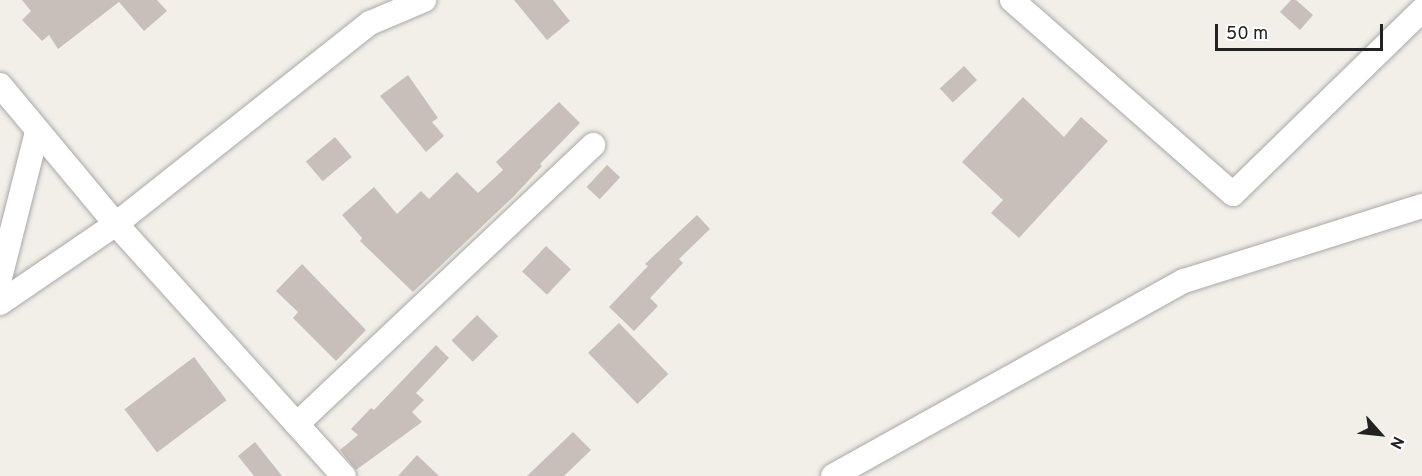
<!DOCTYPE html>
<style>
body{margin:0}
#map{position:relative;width:1422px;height:476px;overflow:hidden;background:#f2efe9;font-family:Overpass,sans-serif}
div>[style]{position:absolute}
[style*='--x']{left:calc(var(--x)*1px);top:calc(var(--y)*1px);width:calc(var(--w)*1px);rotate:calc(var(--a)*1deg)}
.building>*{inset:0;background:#c7bfb8;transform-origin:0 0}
.roads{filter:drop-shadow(0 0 2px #a9a9a9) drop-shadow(0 0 2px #a9a9a9)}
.street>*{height:24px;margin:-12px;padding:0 12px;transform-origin:12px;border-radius:12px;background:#fff}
span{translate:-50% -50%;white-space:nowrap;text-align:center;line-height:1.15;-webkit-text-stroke:6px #fff;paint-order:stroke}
.north{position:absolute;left:1350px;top:404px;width:60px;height:60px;-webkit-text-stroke:4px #fff;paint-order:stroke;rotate:117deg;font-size:16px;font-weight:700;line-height:24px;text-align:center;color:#222}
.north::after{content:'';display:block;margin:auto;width:21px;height:27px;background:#222;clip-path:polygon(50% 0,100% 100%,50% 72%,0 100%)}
.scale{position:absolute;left:1215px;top:24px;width:168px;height:27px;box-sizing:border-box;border:3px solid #222;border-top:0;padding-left:8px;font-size:18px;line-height:21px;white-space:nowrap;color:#222;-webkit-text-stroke:4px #fff;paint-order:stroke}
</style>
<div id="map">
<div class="building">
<div style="clip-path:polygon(22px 0,157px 0,167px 11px,144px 31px,119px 2px,58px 49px,49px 35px,42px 41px,22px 20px,31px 11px)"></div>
<div style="clip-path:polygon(514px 0,553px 0,570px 21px,547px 40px)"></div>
<div style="clip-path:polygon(1291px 0,1296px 0,1313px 15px,1300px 30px,1280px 12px)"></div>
<div style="left:964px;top:66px;width:19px;height:33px;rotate:47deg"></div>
<div style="clip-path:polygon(408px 75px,438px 118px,432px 122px,444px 136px,426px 152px,380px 96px)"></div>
<div style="clip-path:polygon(1023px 97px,1064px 137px,1081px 117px,1108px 141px,1019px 238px,991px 213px,1003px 200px,962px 162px)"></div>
<div style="clip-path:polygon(559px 102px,580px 123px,540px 164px,542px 166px,515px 195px,413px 292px,360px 241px,362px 238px,342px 215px,374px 187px,397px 214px,421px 191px,429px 199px,457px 172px,478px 193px,503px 170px,496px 162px)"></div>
<div style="left:335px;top:137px;width:26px;height:38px;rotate:50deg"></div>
<div style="left:607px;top:165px;width:18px;height:30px;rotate:43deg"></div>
<div style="clip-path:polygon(697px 215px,710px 229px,679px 259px,683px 263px,650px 298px,658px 306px,634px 331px,609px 307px,648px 266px,645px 264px)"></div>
<div style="left:546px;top:246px;width:34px;height:35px;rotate:43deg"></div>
<div style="clip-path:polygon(302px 264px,366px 330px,336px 361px,293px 318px,298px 312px,276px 291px)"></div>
<div style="left:477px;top:315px;width:30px;height:36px;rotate:45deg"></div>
<div style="left:619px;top:323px;width:71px;height:43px;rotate:46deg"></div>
<div style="clip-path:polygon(436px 345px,449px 358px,416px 393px,424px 400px,412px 412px,422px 422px,356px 470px,340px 450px,358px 435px,351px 429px,371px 408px,374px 410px)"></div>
<div style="left:194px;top:357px;width:54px;height:87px;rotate:53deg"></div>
<div style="clip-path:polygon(573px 432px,591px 450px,564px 476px,527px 476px)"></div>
<div style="clip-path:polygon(255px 442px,282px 476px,254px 476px,238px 456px)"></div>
<div style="clip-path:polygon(417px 455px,439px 476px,398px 476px)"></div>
</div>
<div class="roads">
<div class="street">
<div style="--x:1012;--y:0;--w:294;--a:41.3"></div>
<div style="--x:1233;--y:194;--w:264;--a:-44.2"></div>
<div style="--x:0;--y:85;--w:181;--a:50.2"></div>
<div style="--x:116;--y:224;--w:340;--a:47.9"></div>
<div style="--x:0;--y:278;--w:151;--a:-75.8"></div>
<div style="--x:0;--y:303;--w:140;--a:-34.3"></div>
<div style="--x:116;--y:224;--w:324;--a:-38.4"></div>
<div style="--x:370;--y:23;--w:59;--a:-23.1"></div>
<div style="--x:297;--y:424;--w:407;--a:-43.3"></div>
<div style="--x:833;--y:476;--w:402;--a:-29.1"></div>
<div style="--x:1184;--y:281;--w:250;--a:-17.5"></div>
</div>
</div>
<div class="north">N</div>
<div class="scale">50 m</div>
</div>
